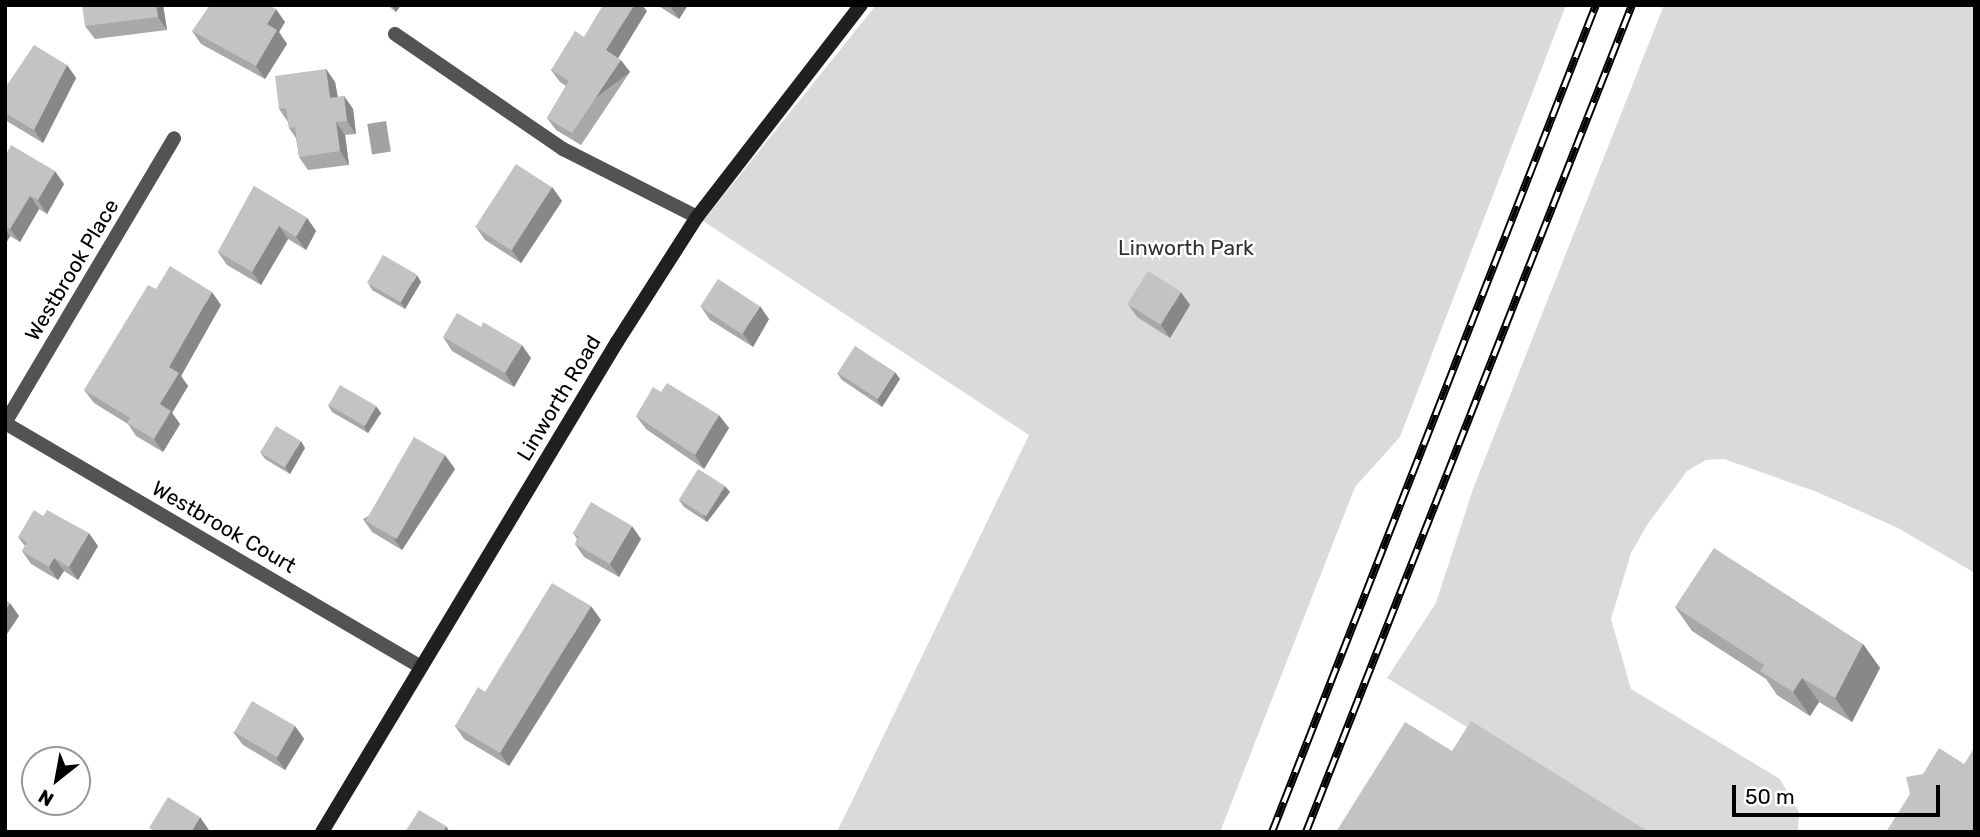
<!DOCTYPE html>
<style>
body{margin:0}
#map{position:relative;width:1980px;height:837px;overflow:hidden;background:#fff;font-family:Rubik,sans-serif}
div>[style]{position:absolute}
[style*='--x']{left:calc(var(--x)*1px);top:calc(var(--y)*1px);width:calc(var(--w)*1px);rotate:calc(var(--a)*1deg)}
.green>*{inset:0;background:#dadada}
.water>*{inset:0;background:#a1a1a1;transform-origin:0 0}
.service>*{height:14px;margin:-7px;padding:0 7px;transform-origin:7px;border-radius:7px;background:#535353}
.minor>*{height:14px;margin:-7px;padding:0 7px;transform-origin:7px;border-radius:7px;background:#535353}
.secondary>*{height:14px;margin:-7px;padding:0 7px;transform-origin:7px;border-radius:7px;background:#202020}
.rail>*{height:8px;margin-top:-4px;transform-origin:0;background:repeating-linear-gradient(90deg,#fff 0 16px,#000 0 32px);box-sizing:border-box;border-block:2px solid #000}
.wall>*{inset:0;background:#a8a8a8}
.shaded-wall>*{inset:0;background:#888;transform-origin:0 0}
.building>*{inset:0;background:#c3c3c3;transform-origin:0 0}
span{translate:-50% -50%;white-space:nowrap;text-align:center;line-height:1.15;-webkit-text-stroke:5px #fff;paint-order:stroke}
.park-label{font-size:21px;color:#313131}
.street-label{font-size:21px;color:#000}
.frame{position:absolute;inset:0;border:7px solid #000;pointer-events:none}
.north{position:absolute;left:21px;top:746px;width:70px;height:70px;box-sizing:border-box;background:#fff;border:2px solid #999;border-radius:50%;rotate:211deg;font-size:19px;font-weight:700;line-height:28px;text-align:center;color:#000}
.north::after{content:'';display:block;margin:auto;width:24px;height:32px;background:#000;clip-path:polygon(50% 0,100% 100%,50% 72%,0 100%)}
.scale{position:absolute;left:1732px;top:785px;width:208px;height:32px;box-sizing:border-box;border:4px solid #000;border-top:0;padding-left:9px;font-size:21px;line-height:24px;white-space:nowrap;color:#000;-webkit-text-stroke:5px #fff;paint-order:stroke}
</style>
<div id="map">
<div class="green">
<div style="clip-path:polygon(876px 5px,1566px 5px,1400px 437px,1355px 487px,1220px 832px,837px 832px,1029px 435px,703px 221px)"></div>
<div style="clip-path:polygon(1664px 5px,1975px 5px,1975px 573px,1898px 528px,1817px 492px,1724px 459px,1706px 460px,1687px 471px,1647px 525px,1631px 553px,1611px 619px,1631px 689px,1780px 779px,1799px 812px,1798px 832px,1638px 832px,1387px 678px,1436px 603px,1473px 489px)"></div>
</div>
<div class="water">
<div style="left:386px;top:121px;width:31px;height:19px;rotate:81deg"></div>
</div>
<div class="service">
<div style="--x:395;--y:34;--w:204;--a:34.4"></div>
<div style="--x:563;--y:149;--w:150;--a:26.9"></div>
</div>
<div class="minor">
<div style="--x:5;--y:423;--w:482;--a:30.4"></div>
<div style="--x:5;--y:423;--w:331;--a:-59.3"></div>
</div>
<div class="secondary">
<div style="--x:322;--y:832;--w:572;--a:-58.95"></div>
<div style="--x:617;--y:342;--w:148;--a:-57.4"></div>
<div style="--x:697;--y:217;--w:268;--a:-52.3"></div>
</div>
<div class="rail">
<div style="--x:1272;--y:832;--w:888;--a:-68.61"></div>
<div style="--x:1306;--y:832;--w:889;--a:-68.49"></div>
</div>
<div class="wall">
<div style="clip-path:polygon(163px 5px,167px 30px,95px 39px,85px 26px)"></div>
<div style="clip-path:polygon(387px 5px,401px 5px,396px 12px)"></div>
<div style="clip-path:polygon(657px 5px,688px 5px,679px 19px)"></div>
<div style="clip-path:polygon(647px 11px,618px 58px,630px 72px,581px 145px,556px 130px,547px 118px,566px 86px,560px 82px,551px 70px,584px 37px)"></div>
<div style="clip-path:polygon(285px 22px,279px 32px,287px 44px,265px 79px,201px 44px,192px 31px)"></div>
<div style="clip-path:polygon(67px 65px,76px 78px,43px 143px,5px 120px,5px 88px)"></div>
<div style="clip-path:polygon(326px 69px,335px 82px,338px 97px,344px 96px,353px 109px,356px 134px,345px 135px,349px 165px,308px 170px,299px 157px,296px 138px,289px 128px,288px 122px,279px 109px)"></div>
<div style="clip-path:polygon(5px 156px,64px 184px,47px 214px,39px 209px,20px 242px,10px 236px,5px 245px)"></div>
<div style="clip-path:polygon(254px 186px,307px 218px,316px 231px,306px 250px,288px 239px,261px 285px,227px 265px,218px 252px)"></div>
<div style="clip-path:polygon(552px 187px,562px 201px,521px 263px,485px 240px,476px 227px)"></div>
<div style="clip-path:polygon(421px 282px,405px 309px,372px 290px,368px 283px)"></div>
<div style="clip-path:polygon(156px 289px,221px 305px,181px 376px,188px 386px,172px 413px,180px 424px,163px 452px,136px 436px,128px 424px,94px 403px,84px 390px)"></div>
<div style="clip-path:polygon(1128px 304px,1190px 305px,1170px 338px,1137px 317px)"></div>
<div style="clip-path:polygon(701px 307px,769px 319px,753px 347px,710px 320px)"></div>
<div style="clip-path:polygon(443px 337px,531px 358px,514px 387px,452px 351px)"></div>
<div style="clip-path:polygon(837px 373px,900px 379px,882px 407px,842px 380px)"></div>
<div style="clip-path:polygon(661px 392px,729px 428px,704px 469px,646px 429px,636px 416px)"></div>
<div style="clip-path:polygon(328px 405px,381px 413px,368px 433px,332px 412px)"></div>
<div style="clip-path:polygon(305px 448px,290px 474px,265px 459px,260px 452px)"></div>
<div style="clip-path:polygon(455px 469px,402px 550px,372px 532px,363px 519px)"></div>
<div style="clip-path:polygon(730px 492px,707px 522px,684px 507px,679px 500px)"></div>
<div style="clip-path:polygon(573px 533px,641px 539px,619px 577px,584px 557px,575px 544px,577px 539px)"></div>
<div style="clip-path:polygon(18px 537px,98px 546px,78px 580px,64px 571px,58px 580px,31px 564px,22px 551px,25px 546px)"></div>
<div style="clip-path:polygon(1675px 607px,1863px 644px,1880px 668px,1852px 722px,1819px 702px,1810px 716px,1777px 695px,1766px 679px,1692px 631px)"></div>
<div style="clip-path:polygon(601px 620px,509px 766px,464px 739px,455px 726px,485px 692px)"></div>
<div style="clip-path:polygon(295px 726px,304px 739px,285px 770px,243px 745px,233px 732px)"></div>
</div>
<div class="shaded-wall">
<div style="clip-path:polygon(156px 5px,163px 5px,167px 30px,158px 17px)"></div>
<div style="clip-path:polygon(392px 5px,401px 5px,396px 12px)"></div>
<div style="clip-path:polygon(634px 5px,642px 5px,647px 11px,615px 63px,606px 50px)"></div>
<div style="clip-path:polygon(670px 5px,688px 5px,679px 19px,670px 6px)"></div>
<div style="clip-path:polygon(276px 9px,285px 22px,279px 32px,287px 44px,265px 79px,256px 66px,267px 24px)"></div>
<div style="left:621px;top:60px;width:15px;height:88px;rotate:53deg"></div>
<div style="clip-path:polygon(67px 65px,76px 78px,43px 143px,34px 130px)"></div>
<div style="clip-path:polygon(326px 69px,335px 82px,340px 111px,330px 98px)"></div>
<div style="clip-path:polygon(344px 96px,353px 109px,356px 134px,347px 121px)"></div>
<div style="clip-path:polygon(336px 122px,345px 135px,349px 165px,340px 151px)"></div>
<div style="clip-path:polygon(55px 171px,64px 184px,47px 214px,38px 200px)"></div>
<div style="clip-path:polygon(552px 187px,562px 201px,521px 263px,512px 250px)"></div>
<div style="clip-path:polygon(30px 196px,39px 209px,20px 242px,10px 229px)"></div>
<div style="clip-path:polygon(307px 218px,316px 231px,306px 250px,296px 237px)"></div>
<div style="clip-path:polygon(279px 226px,288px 239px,261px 285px,252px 272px)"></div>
<div style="clip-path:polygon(5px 229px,10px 236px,5px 245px)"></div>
<div style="clip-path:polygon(417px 275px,421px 282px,405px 309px,401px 302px)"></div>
<div style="clip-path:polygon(212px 292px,221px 305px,181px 376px,188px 386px,172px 413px,180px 424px,163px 452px,154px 439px,160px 404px,169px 367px)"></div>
<div style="clip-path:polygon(1181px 292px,1190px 305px,1170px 338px,1161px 325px)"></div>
<div style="clip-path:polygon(760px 306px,769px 319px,753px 347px,743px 334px)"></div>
<div style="clip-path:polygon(522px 345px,531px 358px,514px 387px,505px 373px)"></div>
<div style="clip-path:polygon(895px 372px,900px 379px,882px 407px,877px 400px)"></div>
<div style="clip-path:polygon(376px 406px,381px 413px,368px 433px,364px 427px)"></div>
<div style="clip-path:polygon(719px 415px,729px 428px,704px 469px,695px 455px)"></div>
<div style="clip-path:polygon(301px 441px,305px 448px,290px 474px,285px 467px)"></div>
<div style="clip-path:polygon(445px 455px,455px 469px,402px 550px,393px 537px)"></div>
<div style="clip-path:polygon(725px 486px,730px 492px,707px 522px,703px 515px)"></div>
<div style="clip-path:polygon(632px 526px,641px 539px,619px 577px,610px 564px)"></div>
<div style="clip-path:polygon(89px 533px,98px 546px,78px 580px,69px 567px)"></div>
<div style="clip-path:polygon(54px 558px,64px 571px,58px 580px,49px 567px)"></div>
<div style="clip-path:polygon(10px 603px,19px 616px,5px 637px,5px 610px)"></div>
<div style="clip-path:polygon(591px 606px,601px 620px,509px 766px,500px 753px)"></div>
<div style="clip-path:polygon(1863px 644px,1880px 668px,1852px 722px,1835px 698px)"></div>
<div style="clip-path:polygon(1802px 678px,1819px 702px,1810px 716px,1793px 692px)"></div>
<div style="clip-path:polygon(295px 726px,304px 739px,285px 770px,276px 757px)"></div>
<div style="clip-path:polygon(200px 817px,209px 830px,209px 832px,191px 832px)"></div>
<div style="clip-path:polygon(446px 826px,450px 832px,443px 832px)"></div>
</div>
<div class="building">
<div style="clip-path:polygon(82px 5px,156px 5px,158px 17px,85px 26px)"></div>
<div style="clip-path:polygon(210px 5px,268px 5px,276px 9px,267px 24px,277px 30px,256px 66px,192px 31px)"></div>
<div style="clip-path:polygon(603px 5px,634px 5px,606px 50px,621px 60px,572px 133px,547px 118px,569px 81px,551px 70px,575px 31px,584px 37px)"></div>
<div style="clip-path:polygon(34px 45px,67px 65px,34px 130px,5px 113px,5px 88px)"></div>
<div style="clip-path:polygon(326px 69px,330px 98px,344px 96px,347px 121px,336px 122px,340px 151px,299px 157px,295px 127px,289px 128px,286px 108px,279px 109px,275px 76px)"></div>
<div style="clip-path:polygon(11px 145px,55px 171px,38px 200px,30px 196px,10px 229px,5px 226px,5px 156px)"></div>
<div style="left:516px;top:164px;width:43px;height:75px;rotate:33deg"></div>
<div style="clip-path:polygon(254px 186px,307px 218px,296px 237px,279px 226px,252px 272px,218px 252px)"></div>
<div style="left:383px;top:255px;width:39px;height:32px;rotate:30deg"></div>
<div style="clip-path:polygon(170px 266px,212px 292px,169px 367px,179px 373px,160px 404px,171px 411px,154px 439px,127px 423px,130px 418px,84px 390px,148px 285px,156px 289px)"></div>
<div style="left:1148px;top:271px;width:39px;height:39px;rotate:32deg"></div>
<div style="left:718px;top:279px;width:50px;height:33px;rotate:33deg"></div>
<div style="clip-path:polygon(457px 313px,481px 327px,483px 322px,522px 345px,505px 373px,443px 337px)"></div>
<div style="left:855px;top:346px;width:48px;height:32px;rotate:33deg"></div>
<div style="clip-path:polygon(667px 383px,719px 415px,695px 455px,636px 416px,653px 387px,661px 392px)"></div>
<div style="left:340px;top:385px;width:42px;height:23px;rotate:30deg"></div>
<div style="left:276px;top:426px;width:29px;height:31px;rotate:31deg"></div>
<div style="left:414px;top:437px;width:36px;height:97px;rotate:30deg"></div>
<div style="left:698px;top:469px;width:32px;height:36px;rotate:32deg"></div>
<div style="clip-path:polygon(591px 502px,632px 526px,610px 564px,575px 544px,579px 537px,573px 533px)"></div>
<div style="clip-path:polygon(34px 510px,43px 516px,47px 510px,89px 533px,69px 567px,54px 558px,49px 567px,22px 551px,27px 542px,18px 537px)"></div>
<div style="clip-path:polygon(1714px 548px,1863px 644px,1835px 698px,1802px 678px,1793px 692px,1760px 671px,1764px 665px,1675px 607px)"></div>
<div style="clip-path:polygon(552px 583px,591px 606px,500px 753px,455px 726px,478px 687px,485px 692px)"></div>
<div style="clip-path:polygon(5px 600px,10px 603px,5px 610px)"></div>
<div style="left:252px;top:701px;width:50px;height:36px;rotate:30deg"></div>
<div style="clip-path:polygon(1471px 721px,1649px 832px,1336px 832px,1405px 722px,1452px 751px)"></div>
<div style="clip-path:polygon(1975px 747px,1975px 832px,1886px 832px,1910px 794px,1906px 777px,1923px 774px,1939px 748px,1964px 764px)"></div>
<div style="clip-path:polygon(168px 797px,200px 817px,191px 832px,156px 832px,149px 828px)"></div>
<div style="clip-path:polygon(419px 810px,446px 826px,443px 832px,405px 832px)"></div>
</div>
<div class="park-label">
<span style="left:1186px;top:248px">Linworth Park</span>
</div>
<div class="street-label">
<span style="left:72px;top:270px;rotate:-59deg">Westbrook Place</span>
<span style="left:559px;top:398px;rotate:-59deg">Linworth Road</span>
<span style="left:224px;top:527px;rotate:30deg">Westbrook Court</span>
</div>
<div class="frame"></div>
<div class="north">N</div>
<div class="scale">50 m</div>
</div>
